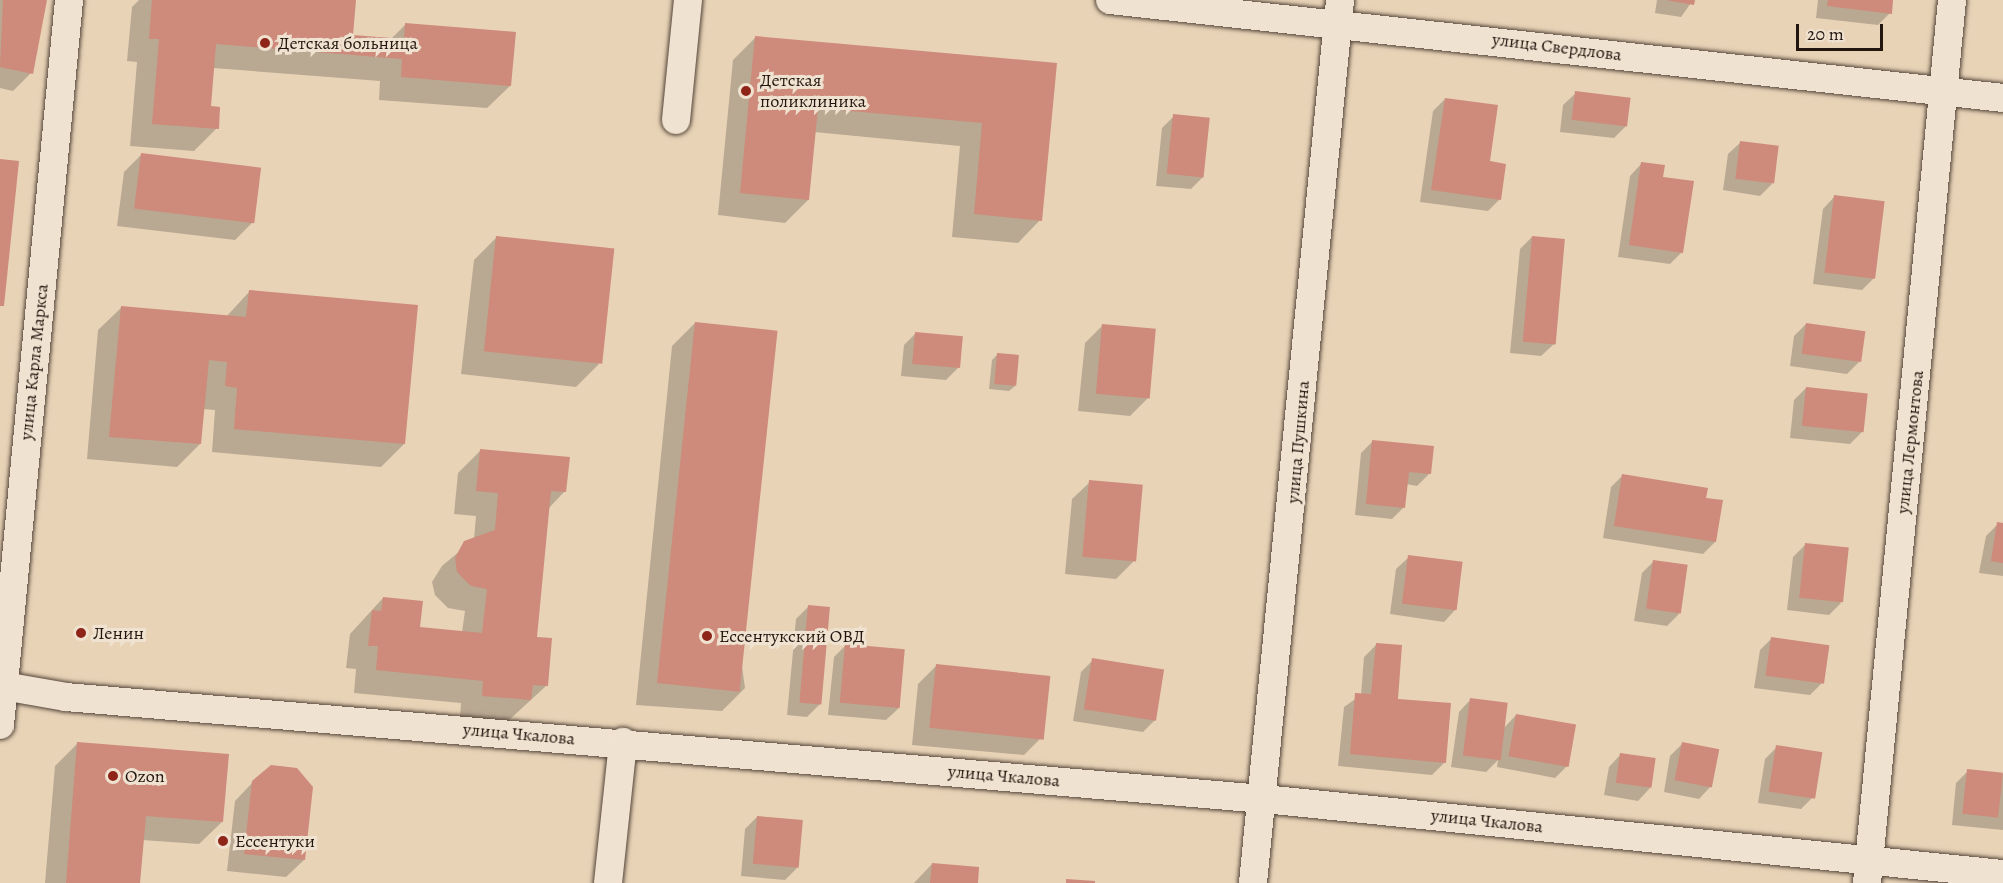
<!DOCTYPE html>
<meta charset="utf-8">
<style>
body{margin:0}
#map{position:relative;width:2003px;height:883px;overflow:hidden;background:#e8d3b7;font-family:Alegreya,serif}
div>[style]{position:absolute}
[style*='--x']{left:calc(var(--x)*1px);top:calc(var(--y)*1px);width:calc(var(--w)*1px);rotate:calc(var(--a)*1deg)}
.shadow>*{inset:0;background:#0003}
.building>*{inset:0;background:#ce8a7a;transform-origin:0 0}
.roads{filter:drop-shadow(0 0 2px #544539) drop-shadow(0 0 2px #544539)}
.minor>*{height:28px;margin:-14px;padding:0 14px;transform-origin:14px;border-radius:14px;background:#f0e2d0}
.dots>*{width:16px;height:16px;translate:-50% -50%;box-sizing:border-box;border:3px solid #f0e2d0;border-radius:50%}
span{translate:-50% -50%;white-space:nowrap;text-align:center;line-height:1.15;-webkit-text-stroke:6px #f0e2d0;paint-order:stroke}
.poi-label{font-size:18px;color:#22160f}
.left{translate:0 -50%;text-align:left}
.street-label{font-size:18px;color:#22160f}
.scale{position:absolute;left:1796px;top:24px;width:87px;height:27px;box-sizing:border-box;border:3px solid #22160f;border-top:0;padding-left:8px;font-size:18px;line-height:21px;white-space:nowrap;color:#22160f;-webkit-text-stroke:4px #f0e2d0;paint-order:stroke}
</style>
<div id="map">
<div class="shadow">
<div style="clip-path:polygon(0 0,46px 0,31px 73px,13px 91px,0 88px)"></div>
<div style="clip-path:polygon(139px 0,354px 0,351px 37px,390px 40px,406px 24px,510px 86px,487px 108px,379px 100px,380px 81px,213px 68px,209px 108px,217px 128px,194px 151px,130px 146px,137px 62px,127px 61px,132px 7px)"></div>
<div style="clip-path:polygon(1657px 0,1693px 0,1681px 17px,1655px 13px)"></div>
<div style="clip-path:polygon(1818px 0,1892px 0,1890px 13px,1878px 25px,1816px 18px)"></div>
<div style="clip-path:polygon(756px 37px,1055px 65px,1040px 220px,1018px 243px,952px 237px,960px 146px,814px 132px,808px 200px,785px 223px,718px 215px,733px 60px)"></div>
<div style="clip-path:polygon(1576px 93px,1626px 126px,1614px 138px,1560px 132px,1563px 105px)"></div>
<div style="clip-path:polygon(1445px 99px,1488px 163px,1500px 199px,1488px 211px,1420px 202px,1433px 111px)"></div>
<div style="clip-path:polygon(1174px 116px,1203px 177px,1191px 189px,1156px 186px,1162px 128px)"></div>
<div style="clip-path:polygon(1741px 142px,1772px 184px,1760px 196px,1723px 190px,1728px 154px)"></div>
<div style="clip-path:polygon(142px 154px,253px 222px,235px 240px,117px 226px,124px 172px)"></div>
<div style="clip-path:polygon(1642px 163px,1661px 179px,1682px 252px,1670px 264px,1618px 257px,1630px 176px)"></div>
<div style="clip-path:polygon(1835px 196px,1874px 278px,1862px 290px,1813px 284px,1823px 209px)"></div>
<div style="clip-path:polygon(497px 237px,599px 364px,576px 387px,461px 374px,474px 260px)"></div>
<div style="clip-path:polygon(1532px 237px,1554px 344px,1541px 356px,1510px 353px,1520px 249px)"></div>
<div style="clip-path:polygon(249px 292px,404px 444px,381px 467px,212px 452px,215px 410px,203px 409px,200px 444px,177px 467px,87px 459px,98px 330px,121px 308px,226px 317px)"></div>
<div style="clip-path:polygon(695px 323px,745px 688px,722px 711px,636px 705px,672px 346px)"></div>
<div style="clip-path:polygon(1806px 324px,1859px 362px,1847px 374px,1790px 366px,1794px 336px)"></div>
<div style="clip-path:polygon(1103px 325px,1148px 398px,1130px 416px,1078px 411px,1085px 343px)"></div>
<div style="clip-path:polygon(916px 333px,958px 368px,946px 380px,901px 376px,904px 345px)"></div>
<div style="clip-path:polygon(998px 354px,1015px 386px,1009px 391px,989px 389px,992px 360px)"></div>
<div style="clip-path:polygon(1806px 388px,1862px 432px,1850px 444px,1790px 438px,1794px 400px)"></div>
<div style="clip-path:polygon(1373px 441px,1430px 473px,1417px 486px,1406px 484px,1404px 507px,1392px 519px,1355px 515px,1361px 453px)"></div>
<div style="clip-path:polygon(481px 450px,565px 491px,548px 509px,535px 639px,546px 686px,507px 722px,460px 718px,461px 703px,354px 693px,356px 669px,346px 668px,350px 634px,383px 598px,419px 628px,462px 632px,465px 611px,448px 608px,435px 595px,432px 582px,442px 566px,474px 539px,476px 516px,454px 514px,458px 473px)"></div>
<div style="clip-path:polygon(1623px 475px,1705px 499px,1715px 542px,1703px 554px,1603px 538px,1611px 487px)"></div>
<div style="clip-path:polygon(1090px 482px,1134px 561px,1116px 579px,1065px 574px,1072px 499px)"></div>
<div style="clip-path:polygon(1998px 524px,2003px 525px,2003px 576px,1979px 573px,1986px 536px)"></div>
<div style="clip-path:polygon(1805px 545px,1841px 603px,1829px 615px,1787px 610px,1793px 557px)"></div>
<div style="clip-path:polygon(1409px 557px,1456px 609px,1444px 622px,1390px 614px,1396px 569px)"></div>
<div style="clip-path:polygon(1654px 561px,1679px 614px,1667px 626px,1634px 621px,1642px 573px)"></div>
<div style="clip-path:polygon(808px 607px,820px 704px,807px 717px,787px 715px,796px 619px)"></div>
<div style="clip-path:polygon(1772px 638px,1822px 683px,1810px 695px,1754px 688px,1760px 650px)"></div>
<div style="clip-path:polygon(1377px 644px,1396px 700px,1445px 762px,1432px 775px,1338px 766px,1344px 707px,1361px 695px,1364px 657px)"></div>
<div style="clip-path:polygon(846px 645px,899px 708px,886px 720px,828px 715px,834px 657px)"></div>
<div style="clip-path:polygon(1093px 660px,1155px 720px,1143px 732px,1073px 721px,1081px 672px)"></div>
<div style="clip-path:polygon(936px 666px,1042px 737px,1024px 755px,912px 745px,918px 684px)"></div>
<div style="clip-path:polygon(1471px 699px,1503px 729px,1516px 715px,1567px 766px,1555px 778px,1497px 767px,1498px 760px,1486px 772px,1451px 767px,1459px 712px)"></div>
<div style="clip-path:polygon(78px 743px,222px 822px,199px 844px,142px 840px,139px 883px,45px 883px,55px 766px)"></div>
<div style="clip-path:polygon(1682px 744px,1711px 786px,1699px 799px,1664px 792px,1670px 756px)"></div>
<div style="clip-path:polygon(1777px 747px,1813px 797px,1801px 809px,1758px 803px,1765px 759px)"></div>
<div style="clip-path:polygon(1621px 754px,1650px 788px,1638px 801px,1604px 795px,1609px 767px)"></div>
<div style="clip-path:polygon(1968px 771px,2003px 774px,2003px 830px,1952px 825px,1956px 783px)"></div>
<div style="clip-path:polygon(253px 782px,304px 860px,286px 877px,227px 871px,235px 801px)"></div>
<div style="clip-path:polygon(757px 817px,797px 868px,785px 880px,741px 876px,745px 829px)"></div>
<div style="clip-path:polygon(932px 864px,976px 883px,914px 883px)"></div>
</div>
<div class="building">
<div style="clip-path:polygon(3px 0,47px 0,33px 74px,0 67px)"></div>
<div style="clip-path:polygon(152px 0,356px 0,353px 35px,404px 39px,405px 23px,516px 32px,511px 86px,401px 77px,402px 59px,216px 44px,211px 106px,220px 107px,219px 129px,152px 124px,159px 39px,149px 39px)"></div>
<div style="clip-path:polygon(1666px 0,1695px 0,1694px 5px)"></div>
<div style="clip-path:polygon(1828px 0,1893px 0,1892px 14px,1827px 6px)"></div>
<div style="clip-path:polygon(755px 36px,1057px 63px,1042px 221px,974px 214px,982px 123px,818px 108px,809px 200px,740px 193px)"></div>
<div style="left:1575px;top:91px;width:56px;height:29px;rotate:7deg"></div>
<div style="clip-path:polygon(1445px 98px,1498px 105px,1490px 161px,1506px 164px,1501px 200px,1431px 190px)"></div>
<div style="left:1173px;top:114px;width:37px;height:60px;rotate:6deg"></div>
<div style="left:1740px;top:141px;width:39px;height:38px;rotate:7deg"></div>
<div style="left:141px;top:153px;width:121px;height:56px;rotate:7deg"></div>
<div style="clip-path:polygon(0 159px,19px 161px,4px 306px,0 306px)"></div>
<div style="clip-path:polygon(1641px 162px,1665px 165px,1663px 177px,1694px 181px,1683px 253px,1629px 245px)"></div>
<div style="left:1834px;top:195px;width:51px;height:78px;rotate:7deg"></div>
<div style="left:496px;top:236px;width:119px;height:116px;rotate:6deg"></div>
<div style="left:1532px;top:236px;width:33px;height:106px;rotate:5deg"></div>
<div style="clip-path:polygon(249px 290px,418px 305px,405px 444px,234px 429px,237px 388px,225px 386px,227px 362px,209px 360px,201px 444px,109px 437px,121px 306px,246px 317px)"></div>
<div style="left:695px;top:322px;width:83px;height:363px;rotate:6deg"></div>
<div style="left:1806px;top:323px;width:60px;height:31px;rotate:8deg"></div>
<div style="left:1102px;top:324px;width:54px;height:70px;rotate:5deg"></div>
<div style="left:915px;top:332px;width:48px;height:32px;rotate:5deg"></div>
<div style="left:997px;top:353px;width:22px;height:31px;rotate:5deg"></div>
<div style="left:1806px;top:387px;width:62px;height:39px;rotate:6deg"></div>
<div style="clip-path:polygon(1372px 440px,1434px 446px,1431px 474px,1409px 472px,1405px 508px,1366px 504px)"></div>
<div style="clip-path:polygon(480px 449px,570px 457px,566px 492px,551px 491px,537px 637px,552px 638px,548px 686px,533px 685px,531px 700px,482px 696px,483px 681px,376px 670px,378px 646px,368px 646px,372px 610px,381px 611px,383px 597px,423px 601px,420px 627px,482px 633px,487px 589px,471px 586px,457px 572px,455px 558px,464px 541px,495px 530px,498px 493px,476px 491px)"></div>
<div style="clip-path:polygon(1622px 474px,1708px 488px,1706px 498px,1723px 500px,1716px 542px,1614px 526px)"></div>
<div style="left:1089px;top:480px;width:54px;height:77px;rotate:5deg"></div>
<div style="clip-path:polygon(1997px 522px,2003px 523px,2003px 563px,1991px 561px)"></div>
<div style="left:1805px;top:543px;width:44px;height:55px;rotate:6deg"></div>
<div style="left:1408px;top:555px;width:55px;height:49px;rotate:7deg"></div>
<div style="left:1653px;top:560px;width:35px;height:49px;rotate:8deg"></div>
<div style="left:808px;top:605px;width:22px;height:98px;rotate:5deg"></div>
<div style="left:1771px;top:637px;width:59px;height:39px;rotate:8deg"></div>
<div style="clip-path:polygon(1376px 643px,1402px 645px,1398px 699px,1451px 703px,1446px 763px,1350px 754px,1355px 693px,1371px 694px)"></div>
<div style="left:845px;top:644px;width:60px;height:59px;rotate:5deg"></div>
<div style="left:1092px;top:658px;width:73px;height:52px;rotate:9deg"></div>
<div style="left:936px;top:664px;width:115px;height:64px;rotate:6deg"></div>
<div style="left:1470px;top:698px;width:38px;height:58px;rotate:7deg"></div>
<div style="left:1516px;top:714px;width:61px;height:43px;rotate:10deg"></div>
<div style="clip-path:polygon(77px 742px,229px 754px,223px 822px,146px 816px,140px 883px,66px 883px)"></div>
<div style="left:1682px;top:742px;width:38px;height:39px;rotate:11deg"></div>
<div style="left:1776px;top:745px;width:47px;height:47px;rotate:9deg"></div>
<div style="left:1620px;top:753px;width:36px;height:30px;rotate:8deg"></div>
<div style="clip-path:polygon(271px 765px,297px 768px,313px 787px,305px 860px,244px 854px,252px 781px)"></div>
<div style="left:1967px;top:769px;width:36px;height:45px;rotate:6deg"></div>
<div style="left:757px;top:816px;width:46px;height:48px;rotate:5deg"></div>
<div style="clip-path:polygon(932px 863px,979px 867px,978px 883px,930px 883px)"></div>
<div style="clip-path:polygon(1066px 879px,1095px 881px,1095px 883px,1066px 883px)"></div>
</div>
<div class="roads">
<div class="minor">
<div style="--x:1110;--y:0;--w:898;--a:6.26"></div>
<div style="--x:676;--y:120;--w:121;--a:-84.3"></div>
<div style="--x:3;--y:686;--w:64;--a:9.9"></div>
<div style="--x:66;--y:697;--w:1202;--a:4.87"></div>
<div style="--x:1264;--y:799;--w:743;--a:5.8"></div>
<div style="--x:0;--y:725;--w:728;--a:-84.56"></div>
<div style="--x:608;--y:883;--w:142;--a:-83.9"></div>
<div style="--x:1253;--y:883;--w:887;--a:-84.37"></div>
<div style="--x:1867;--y:883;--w:887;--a:-84.5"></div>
</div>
</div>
<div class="dots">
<div style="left:265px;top:43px;background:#8f2418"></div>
<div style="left:746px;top:91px;background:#8f2418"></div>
<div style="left:81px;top:633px;background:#8f2418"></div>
<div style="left:707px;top:636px;background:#8f2418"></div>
<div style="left:113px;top:776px;background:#8f2418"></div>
<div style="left:223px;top:841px;background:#8f2418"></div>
</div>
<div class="poi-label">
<span class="left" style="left:278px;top:43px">Детская больница</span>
<span class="left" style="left:760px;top:91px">Детская<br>поликлиника</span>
<span class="left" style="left:93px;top:633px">Ленин</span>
<span class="left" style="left:719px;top:636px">Ессентукский ОВД</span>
<span class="left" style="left:125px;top:776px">Ozon</span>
<span class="left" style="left:235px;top:841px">Ессентуки</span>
</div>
<div class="street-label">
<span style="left:1557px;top:47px;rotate:7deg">улица Свердлова</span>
<span style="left:34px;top:362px;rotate:-84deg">улица Карла Маркса</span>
<span style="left:1298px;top:442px;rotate:-85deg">улица Пушкина</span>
<span style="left:1910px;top:442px;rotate:-84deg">улица Лермонтова</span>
<span style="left:519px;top:734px;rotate:5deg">улица Чкалова</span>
<span style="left:1004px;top:776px;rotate:5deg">улица Чкалова</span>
<span style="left:1487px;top:821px;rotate:6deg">улица Чкалова</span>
</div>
<div class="scale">20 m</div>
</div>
